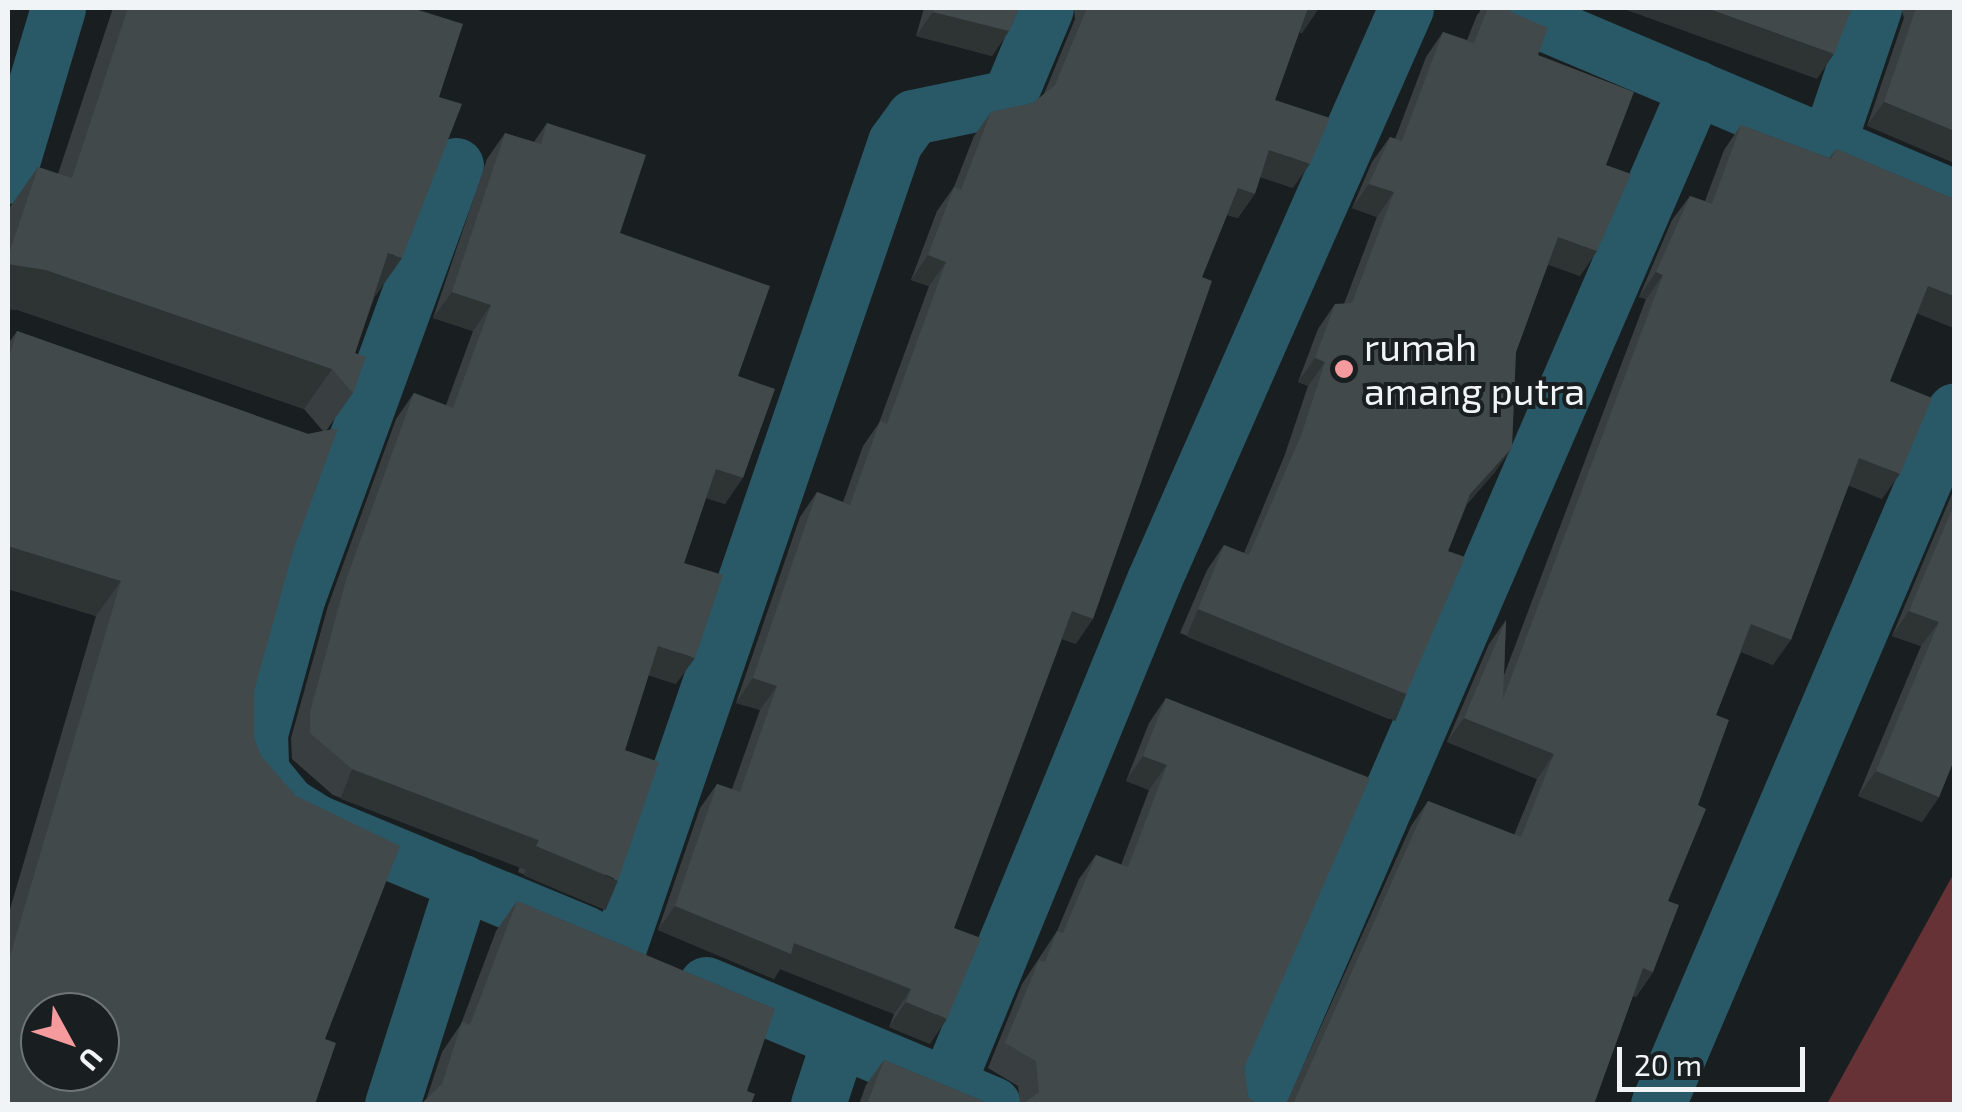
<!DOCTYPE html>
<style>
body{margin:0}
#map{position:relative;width:1962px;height:1112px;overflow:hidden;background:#191f21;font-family:"Exo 2",sans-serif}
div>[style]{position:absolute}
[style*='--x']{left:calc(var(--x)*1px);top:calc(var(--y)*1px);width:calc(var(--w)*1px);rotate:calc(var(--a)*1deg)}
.green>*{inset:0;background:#673235}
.minor>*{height:55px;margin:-27.5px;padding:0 27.5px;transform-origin:27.5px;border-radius:27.5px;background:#295867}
.wall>*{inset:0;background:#393f40}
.shaded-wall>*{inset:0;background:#2e3334;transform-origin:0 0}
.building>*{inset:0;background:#42494b}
.dots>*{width:28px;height:28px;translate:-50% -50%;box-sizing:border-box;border:5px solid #191f21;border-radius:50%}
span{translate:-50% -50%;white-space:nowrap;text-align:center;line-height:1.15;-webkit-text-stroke:8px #191f21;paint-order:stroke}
.poi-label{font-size:38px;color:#f0f4f6}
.left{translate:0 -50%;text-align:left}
.frame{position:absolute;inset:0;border:10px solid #f0f4f6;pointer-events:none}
.north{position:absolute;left:20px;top:992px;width:100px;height:100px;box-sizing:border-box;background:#191f21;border:2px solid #6f7476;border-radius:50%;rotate:130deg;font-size:28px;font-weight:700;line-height:40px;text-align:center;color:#f0f4f6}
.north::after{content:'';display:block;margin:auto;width:35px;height:45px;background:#f59b9e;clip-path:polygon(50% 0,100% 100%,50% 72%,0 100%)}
.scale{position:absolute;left:1617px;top:1047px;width:188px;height:45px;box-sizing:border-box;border:5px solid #f0f4f6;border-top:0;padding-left:12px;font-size:30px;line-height:35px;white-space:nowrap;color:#f0f4f6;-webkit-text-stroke:8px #191f21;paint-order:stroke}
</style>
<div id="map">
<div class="green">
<div style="clip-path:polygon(1954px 873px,1954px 1104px,1827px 1104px)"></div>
</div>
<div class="minor">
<div style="--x:1507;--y:8;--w:485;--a:22.9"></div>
<div style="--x:1828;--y:144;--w:144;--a:-71.3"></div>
<div style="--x:456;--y:165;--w:459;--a:110.1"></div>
<div style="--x:298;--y:596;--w:143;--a:105.4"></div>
<div style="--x:260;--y:734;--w:37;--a:88"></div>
<div style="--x:261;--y:771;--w:43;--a:50.7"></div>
<div style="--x:288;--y:804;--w:36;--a:32"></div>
<div style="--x:319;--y:823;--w:288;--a:22.5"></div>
<div style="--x:8;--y:176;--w:175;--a:-73.4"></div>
<div style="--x:619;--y:947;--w:851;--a:-71.08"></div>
<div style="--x:895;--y:142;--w:31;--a:-54"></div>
<div style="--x:913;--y:117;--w:98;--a:-11.8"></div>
<div style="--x:1009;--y:97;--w:96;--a:-67.4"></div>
<div style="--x:706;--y:984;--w:311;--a:22.7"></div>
<div style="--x:947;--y:1085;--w:546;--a:-67.71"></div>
<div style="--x:1154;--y:580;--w:625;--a:-66.22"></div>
<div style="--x:392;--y:1104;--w:233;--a:-72.3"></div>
<div style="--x:818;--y:1104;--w:67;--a:-71.8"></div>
<div style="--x:1256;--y:1104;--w:1108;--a:-66.6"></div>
<div style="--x:1658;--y:1104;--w:754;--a:-66.87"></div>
</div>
<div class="wall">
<div style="clip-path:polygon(113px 8px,412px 8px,374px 298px,355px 353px,353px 393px,326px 431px,8px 1104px,8px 916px,96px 616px,8px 589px,8px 344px,17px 331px,308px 434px,323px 431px,304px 409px,18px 310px,8px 309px,8px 213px,10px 207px,38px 167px,58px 174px)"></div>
<div style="clip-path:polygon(924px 8px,1019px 8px,1009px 31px,992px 56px,916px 36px)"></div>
<div style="clip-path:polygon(1074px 8px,1319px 8px,1302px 33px,1299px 32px,1275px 100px,1293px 188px,1260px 177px,1238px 218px,1227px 215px,1202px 277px,1076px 644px,1062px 639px,954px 928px,930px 1044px,889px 1027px,894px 1014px,780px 969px,774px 979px,658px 930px,700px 808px,717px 784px,732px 789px,760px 710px,736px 703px,800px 517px,817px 492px,843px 502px,863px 446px,879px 423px,929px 286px,911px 280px,937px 211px,954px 187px,974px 136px,991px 112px,1033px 103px,1044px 94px,1075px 19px)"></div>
<div style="clip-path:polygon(1483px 8px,1508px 8px,1606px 165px,1597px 251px,1580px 276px,1548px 264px,1516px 352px,1495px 472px,1467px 504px,1448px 551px,1406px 694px,1389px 719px,1180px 633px,1207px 570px,1224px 545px,1244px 553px,1284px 457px,1308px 386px,1298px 382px,1318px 329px,1335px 304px,1344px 304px,1377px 217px,1352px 208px,1372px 162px,1390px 137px,1395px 139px,1426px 57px,1443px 32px,1467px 40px,1477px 15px)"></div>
<div style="clip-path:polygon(1901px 8px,1954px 8px,1867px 126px,1904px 18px)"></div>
<div style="clip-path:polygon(547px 123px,620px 233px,738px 376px,725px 504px,706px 498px,684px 563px,676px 684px,648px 675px,625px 750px,600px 906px,518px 872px,520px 866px,333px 795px,292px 759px,291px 738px,328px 606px,396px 419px,414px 393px,446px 405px,473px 331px,433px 318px,487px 159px,505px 133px,534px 142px)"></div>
<div style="clip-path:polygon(1741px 125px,1829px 158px,1836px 149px,1954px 199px,1954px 328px,1917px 313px,1890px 381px,1882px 499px,1849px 485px,1773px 665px,1741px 652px,1716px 715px,1698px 805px,1668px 901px,1653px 972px,1636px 997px,1633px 996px,1594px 1104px,1286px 1104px,1411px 826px,1428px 801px,1514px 835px,1537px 779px,1447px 742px,1489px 644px,1506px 620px,1504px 675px,1646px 299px,1639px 297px,1672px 220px,1690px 196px,1705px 201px,1724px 150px)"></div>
<div style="clip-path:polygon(1954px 489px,1954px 760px,1939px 797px,1922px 822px,1858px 796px,1921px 646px,1892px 636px)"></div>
<div style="clip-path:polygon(1166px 698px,1244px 1068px,1248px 1097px,1257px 1104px,1020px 1104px,1018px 1086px,988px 1068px,1022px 984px,1057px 931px,1079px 879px,1096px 855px,1121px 865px,1149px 790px,1126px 781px,1149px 723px)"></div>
<div style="clip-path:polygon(517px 901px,775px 1009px,426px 1100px,442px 1052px,461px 1024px,496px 931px)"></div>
<div style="clip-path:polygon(884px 1060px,990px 1104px,859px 1104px,866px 1085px)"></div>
</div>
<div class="shaded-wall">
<div style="clip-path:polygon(1307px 8px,1319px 8px,1302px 33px,1292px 29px)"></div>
<div style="clip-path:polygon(1621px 8px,1706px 8px,1834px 54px,1817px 79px)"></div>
<div style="clip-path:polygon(933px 12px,1009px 31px,992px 56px,916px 36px)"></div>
<div style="clip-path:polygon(1884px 102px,1954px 131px,1954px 163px,1867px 126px)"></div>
<div style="clip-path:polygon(1269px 150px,1310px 164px,1293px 188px,1252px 174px)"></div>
<div style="clip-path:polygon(1369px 184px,1394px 192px,1377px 217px,1352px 208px)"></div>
<div style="clip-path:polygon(1238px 188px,1255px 194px,1238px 218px,1221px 213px)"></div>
<div style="clip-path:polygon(1558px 237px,1597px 251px,1580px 276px,1540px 262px)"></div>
<div style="clip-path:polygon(388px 253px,402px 258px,374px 298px,360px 293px)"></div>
<div style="clip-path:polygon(928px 255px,946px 262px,929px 286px,911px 280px)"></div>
<div style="clip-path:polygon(8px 264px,46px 270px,332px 369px,304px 409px,18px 310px,8px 309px)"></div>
<div style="clip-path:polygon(1656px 272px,1663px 275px,1646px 299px,1639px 297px)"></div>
<div style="clip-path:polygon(1928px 286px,1954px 296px,1954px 328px,1911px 311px)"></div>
<div style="clip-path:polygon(452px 292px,491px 305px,473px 331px,433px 318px)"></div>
<div style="clip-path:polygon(1315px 358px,1325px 362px,1308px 386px,1298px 382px)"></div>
<div style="clip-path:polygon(1512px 448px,1495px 472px,1453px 518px,1470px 494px)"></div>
<div style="clip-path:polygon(1859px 458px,1900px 474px,1882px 499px,1842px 483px)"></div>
<div style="clip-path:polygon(716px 469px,743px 478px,725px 504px,698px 495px)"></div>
<div style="clip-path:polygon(8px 546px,121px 581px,96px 616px,8px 589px)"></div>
<div style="left:1198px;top:609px;width:225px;height:30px;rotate:22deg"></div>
<div style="clip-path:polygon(1072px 611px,1093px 619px,1076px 644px,1055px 636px)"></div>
<div style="clip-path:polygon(1909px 611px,1939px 622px,1921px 646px,1892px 636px)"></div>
<div style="clip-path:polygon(1751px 624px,1791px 640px,1773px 665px,1734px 649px)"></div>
<div style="clip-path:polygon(658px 646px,695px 658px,676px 684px,639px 672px)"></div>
<div style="clip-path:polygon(753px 678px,777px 686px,760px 710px,736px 703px)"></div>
<div style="clip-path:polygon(1464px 718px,1554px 754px,1537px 779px,1447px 742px)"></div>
<div style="clip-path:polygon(1143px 756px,1167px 765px,1149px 790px,1126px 781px)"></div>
<div style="left:352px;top:769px;width:200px;height:32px;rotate:21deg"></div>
<div style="clip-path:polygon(1876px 771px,1939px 797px,1922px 822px,1858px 796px)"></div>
<div style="left:536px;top:846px;width:89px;height:32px;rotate:23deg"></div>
<div style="clip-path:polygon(675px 906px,794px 943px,911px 989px,894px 1014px,780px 969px,774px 979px,658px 930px)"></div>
<div style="clip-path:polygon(1643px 968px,1653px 972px,1636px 997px,1626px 993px)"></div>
<div style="clip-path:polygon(906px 1002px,947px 1019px,930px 1044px,889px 1027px)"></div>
</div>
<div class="building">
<div style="clip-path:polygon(128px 8px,412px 8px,463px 24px,439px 97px,462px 104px,402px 258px,388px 253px,355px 353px,366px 357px,353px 393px,332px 369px,46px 270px,8px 264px,8px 257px,38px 167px,72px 178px)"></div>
<div style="clip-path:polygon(934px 8px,1019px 8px,1009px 31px,933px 12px)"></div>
<div style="clip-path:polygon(1087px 8px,1308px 8px,1275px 100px,1330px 118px,1310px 164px,1269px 150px,1255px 194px,1238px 188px,1202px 277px,1212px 281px,1093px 619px,1072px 611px,954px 928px,981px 938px,947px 1019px,906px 1002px,911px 989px,794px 943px,791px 954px,675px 906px,717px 784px,740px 792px,777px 686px,753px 678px,817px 492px,850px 505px,880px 421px,887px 424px,946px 262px,928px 255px,954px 187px,961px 190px,991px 112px,1033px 103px,1055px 85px)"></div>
<div style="clip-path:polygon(1488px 8px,1508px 8px,1511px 12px,1548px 28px,1538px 55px,1634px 92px,1606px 165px,1631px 174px,1597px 251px,1558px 237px,1516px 352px,1512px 448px,1470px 494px,1448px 551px,1465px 557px,1406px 694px,1198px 609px,1224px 545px,1249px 555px,1302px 433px,1325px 362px,1315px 358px,1335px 304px,1352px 303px,1394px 192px,1369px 184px,1390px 137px,1402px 141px,1443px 32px,1474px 43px)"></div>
<div style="clip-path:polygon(1706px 8px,1852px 8px,1834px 54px)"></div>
<div style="clip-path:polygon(1916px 8px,1954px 8px,1954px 131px,1884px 102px)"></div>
<div style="clip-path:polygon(547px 123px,646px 155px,620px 233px,770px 286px,738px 376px,775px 389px,743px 478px,716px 469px,684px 563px,723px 575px,695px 658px,658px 646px,625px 750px,659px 762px,618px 880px,536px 846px,539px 840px,352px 769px,310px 733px,310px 712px,346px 580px,414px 393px,453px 408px,491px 305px,452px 292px,505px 133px,541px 144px)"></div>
<div style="clip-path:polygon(1741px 125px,1831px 159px,1836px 149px,1954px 199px,1954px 296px,1928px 286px,1890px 381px,1932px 398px,1900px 474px,1859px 458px,1791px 640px,1751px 624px,1716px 715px,1729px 720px,1698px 805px,1706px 809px,1668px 901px,1679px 905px,1653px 972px,1643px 968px,1594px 1104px,1286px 1104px,1293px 1104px,1428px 801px,1521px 837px,1554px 754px,1464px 718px,1506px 620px,1503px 699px,1663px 275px,1656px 272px,1690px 196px,1712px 204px)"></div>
<div style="clip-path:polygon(evenodd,17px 331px,308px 434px,338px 428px,293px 551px,254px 691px,254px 737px,261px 756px,296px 796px,400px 846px,325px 1039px,336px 1043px,315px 1104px,8px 1104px,8px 963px,121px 581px,8px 546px,8px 361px,17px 331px,40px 1012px,100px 1012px,100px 1072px,40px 1072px,40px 1012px)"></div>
<div style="clip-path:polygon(1954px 505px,1954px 760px,1939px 797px,1876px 771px,1939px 622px,1909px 611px)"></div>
<div style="clip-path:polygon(1166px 698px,1370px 778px,1244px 1068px,1248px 1097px,1257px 1104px,1023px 1104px,1039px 1092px,1036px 1061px,1005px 1043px,1039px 960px,1045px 962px,1057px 931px,1063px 933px,1096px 855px,1128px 867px,1167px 765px,1143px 756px)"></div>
<div style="clip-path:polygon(517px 901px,775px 1009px,747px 1091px,755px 1094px,751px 1104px,421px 1104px,442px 1084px,462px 1022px,470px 1025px)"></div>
<div style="clip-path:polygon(884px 1060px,990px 1104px,867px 1104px)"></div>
</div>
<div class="dots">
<div style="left:1344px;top:369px;background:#f59b9e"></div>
</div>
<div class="poi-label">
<span class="left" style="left:1364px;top:369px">rumah<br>amang putra</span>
</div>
<div class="frame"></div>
<div class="north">U</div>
<div class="scale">20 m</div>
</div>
